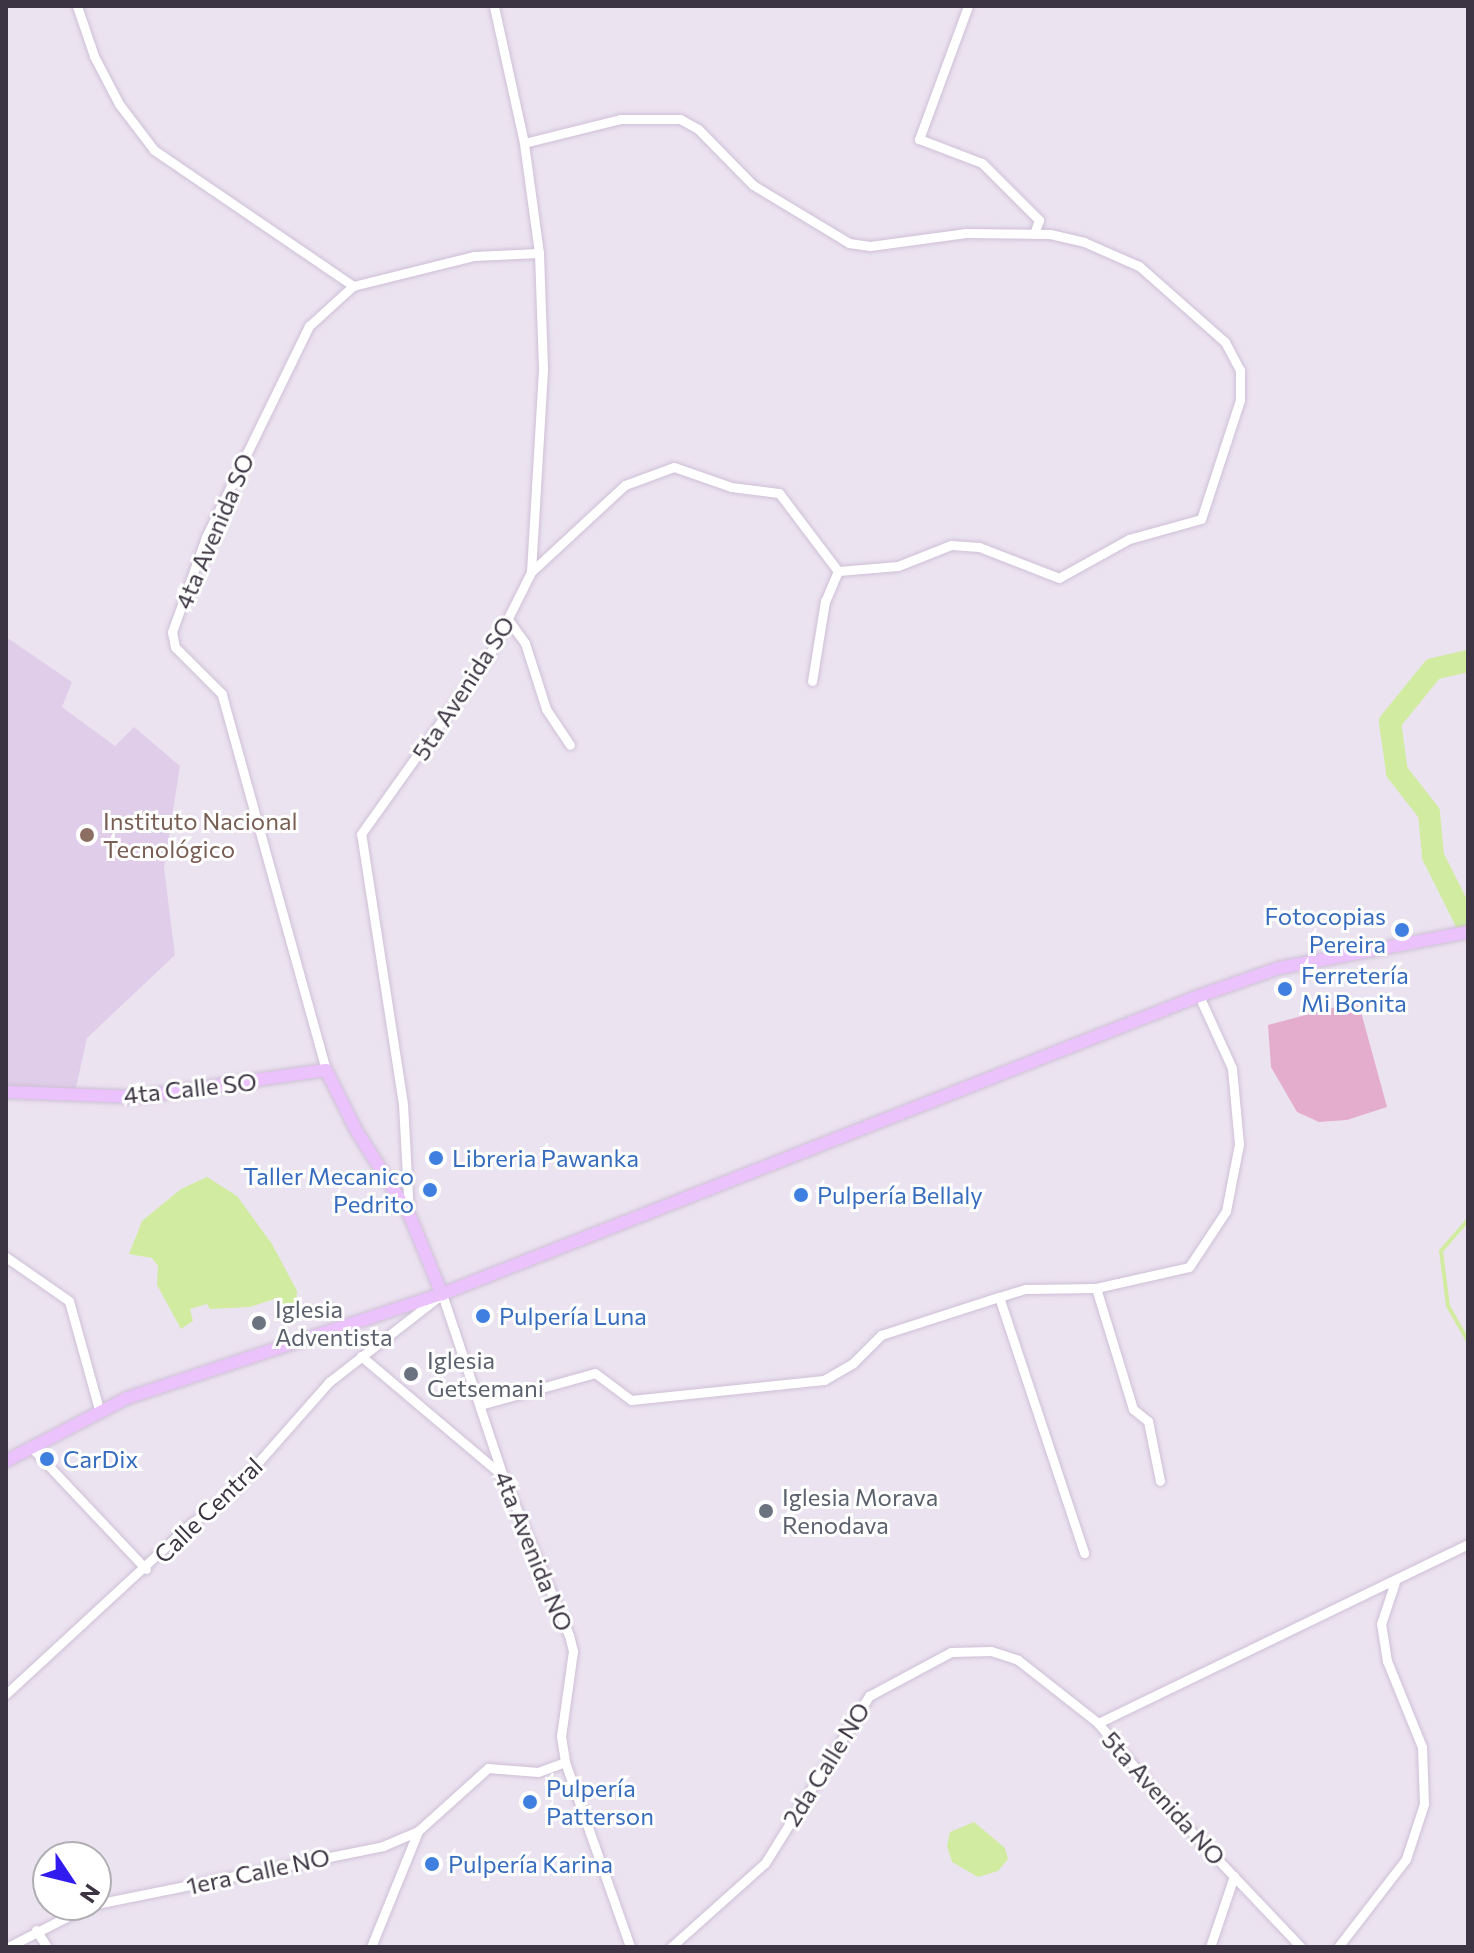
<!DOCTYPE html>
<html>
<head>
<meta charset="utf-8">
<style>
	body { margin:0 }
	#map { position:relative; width:1474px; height:1953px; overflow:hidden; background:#ece3f1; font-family:Commissioner,sans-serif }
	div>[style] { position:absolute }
	.education>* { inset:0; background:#e0cde9 }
	.green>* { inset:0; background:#e4adcd }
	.water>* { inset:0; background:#d1eca1 }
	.stream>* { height:4px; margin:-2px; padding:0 2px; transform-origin:2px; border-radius:2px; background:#d1eca1 }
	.river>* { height:22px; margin:-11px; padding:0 11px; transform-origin:11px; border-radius:11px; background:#d1eca1 }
	.roads { filter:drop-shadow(0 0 2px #cec0d6) drop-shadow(0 0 2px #cec0d6) }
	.street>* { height:9px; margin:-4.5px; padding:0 4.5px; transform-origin:4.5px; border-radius:4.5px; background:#fff }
	.secondary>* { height:12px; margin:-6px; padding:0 6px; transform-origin:6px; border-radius:6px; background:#ebc2fc }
	.dots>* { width:22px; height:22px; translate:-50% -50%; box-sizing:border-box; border:4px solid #fff; border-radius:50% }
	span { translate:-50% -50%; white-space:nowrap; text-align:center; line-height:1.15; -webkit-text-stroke:6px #fff; paint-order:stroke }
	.street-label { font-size:24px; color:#3c3442 }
	.education-label { font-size:24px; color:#785e54 }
	.left { translate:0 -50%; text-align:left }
	.shop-label { font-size:24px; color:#366cbe }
	.right { translate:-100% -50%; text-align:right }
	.worship-label { font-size:24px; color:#5b616d }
	.frame { position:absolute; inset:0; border:8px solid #3c3442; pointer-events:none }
	.north { position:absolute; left:32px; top:1841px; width:80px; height:80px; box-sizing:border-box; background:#fff; border:2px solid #b1aeb3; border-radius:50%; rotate:125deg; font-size:22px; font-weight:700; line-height:32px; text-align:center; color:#3c3442 }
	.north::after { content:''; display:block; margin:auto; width:28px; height:36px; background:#311bef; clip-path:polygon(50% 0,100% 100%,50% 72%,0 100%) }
</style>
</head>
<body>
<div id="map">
	<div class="education">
		<div style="clip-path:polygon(6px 637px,72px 682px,62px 707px,115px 746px,134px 727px,180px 766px,164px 868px,175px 955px,87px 1038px,75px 1092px,6px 1088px)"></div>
	</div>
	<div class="green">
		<div style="clip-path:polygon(1358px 1001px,1387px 1107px,1347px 1120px,1319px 1122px,1297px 1112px,1271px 1067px,1268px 1025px)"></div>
	</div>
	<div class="water">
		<div style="clip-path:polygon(207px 1177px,237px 1196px,272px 1244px,297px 1291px,296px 1313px,288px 1314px,280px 1297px,250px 1307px,210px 1309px,207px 1304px,190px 1309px,193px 1321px,181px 1329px,157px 1285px,158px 1266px,152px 1258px,129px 1254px,142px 1221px,181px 1189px)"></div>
		<div style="clip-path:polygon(974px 1822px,1005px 1848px,1008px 1859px,998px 1871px,978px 1877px,952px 1862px,947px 1846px,950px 1832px)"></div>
	</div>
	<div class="stream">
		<div style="left:1468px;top:1089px;width:7px;rotate:90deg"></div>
		<div style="left:1468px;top:1220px;width:41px;rotate:131.1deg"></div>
		<div style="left:1441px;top:1251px;width:55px;rotate:82.7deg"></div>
		<div style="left:1448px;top:1306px;width:40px;rotate:60.3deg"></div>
	</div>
	<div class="river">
		<div style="left:1466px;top:922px;width:74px;rotate:-116.6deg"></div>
		<div style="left:1433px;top:856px;width:43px;rotate:-95.3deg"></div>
		<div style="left:1429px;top:813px;width:52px;rotate:-128deg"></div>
		<div style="left:1397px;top:772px;width:50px;rotate:-98deg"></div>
		<div style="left:1390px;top:722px;width:68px;rotate:-50.9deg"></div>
		<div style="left:1433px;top:669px;width:36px;rotate:-13deg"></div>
	</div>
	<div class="roads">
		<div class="street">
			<div style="left:77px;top:6px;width:53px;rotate:71.2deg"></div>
			<div style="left:94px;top:56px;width:54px;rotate:62.5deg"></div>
			<div style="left:119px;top:104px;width:58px;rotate:52.7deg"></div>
			<div style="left:154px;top:150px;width:241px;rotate:34.3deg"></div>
			<div style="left:968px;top:6px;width:142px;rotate:110.2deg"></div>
			<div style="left:919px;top:139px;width:67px;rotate:20.9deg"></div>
			<div style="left:982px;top:163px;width:81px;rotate:45deg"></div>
			<div style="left:1039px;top:220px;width:15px;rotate:110deg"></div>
			<div style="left:524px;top:143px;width:99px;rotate:-14deg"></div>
			<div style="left:620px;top:119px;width:60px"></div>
			<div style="left:680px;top:119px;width:21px;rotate:29deg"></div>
			<div style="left:698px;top:129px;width:78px;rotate:45.5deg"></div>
			<div style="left:753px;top:185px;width:112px;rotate:31.1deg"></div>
			<div style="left:849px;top:243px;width:21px;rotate:8deg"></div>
			<div style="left:870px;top:246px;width:97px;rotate:-7.7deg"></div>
			<div style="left:966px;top:233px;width:84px;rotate:0.7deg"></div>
			<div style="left:1050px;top:234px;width:35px;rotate:13deg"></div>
			<div style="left:1084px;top:242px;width:60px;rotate:23.6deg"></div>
			<div style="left:1139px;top:266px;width:115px;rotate:41.5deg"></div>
			<div style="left:1225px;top:342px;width:32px;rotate:62deg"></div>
			<div style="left:1240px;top:370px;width:30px;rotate:90deg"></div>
			<div style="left:1240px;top:400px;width:125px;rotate:108.1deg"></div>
			<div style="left:1201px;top:519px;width:75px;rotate:164.5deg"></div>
			<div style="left:1129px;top:539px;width:80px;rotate:150.9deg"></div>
			<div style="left:1059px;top:578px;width:86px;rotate:-158.8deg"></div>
			<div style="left:979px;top:547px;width:28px;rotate:-176deg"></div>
			<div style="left:951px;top:545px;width:57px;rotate:158.4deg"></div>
			<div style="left:898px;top:566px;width:60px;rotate:175.2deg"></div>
			<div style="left:531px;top:572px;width:128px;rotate:-42.8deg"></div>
			<div style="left:625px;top:485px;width:52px;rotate:-20.2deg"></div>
			<div style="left:674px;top:467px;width:60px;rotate:19.3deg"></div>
			<div style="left:731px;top:487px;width:48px;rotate:7.1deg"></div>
			<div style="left:779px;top:493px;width:98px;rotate:52.9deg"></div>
			<div style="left:838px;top:571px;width:33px;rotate:113deg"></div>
			<div style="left:825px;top:601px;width:81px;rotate:99.2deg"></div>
			<div style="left:509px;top:621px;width:27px;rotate:54deg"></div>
			<div style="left:525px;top:643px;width:69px;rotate:72.3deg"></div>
			<div style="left:546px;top:709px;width:43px;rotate:56.3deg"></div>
			<div style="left:326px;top:1070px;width:390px;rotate:-105.5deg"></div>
			<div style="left:222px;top:694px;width:66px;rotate:-135deg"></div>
			<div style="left:175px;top:647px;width:15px;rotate:-101deg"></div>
			<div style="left:172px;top:632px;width:101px;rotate:-70.3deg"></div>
			<div style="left:206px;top:537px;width:235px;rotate:-64deg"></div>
			<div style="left:309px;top:326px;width:59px;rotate:-42.3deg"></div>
			<div style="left:353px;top:286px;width:125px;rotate:-13.9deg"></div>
			<div style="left:474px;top:256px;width:65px;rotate:-2.6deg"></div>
			<div style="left:409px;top:1214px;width:110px;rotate:-93.1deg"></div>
			<div style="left:403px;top:1104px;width:273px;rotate:-98.8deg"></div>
			<div style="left:361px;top:834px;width:224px;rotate:-54.5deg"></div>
			<div style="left:491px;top:652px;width:89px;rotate:-63.4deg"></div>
			<div style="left:531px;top:572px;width:204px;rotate:-86.6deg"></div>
			<div style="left:543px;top:368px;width:115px;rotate:-92deg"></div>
			<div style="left:539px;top:253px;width:111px;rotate:-97.8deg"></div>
			<div style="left:524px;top:143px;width:140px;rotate:-102.4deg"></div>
			<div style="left:6px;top:1257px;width:77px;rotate:34.9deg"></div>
			<div style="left:69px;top:1301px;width:112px;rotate:74.5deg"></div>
			<div style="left:1096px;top:1288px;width:127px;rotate:73deg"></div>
			<div style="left:1133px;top:1409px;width:19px;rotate:39deg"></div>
			<div style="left:1148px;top:1421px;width:61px;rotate:78.7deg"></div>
			<div style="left:999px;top:1297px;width:270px;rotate:71.6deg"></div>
			<div style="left:361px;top:1356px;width:185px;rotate:40.2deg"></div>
			<div style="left:480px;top:1405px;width:119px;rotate:-15.5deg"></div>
			<div style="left:595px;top:1373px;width:45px;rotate:36.9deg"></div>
			<div style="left:631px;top:1400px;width:194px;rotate:-5.9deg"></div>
			<div style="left:824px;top:1380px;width:34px;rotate:-30deg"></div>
			<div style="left:853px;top:1363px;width:40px;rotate:-45deg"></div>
			<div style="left:881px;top:1335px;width:124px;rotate:-17.9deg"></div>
			<div style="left:999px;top:1297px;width:28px;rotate:-17deg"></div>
			<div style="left:1026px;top:1289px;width:70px;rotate:-0.8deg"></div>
			<div style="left:1096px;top:1288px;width:95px;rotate:-12.7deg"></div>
			<div style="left:1189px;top:1267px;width:67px;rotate:-56.5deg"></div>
			<div style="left:1226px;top:1211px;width:68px;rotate:-79deg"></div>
			<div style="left:1239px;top:1144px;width:76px;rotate:-95.3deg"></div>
			<div style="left:1232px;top:1068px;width:79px;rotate:-114.6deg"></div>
			<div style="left:30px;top:1446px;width:169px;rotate:46.7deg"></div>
			<div style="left:6px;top:1694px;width:248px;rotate:-42.7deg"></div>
			<div style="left:188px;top:1526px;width:56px;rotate:-37.7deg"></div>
			<div style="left:232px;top:1492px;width:147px;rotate:-48.6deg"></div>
			<div style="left:329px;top:1382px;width:143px;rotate:-37.9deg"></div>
			<div style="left:442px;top:1294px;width:192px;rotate:71.5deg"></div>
			<div style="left:503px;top:1476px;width:172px;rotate:67.5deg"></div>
			<div style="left:569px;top:1635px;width:16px;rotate:76deg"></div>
			<div style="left:573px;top:1651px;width:86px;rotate:98deg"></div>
			<div style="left:561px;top:1736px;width:26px;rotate:81deg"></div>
			<div style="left:565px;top:1762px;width:196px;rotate:70.6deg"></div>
			<div style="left:1098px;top:1723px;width:411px;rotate:-25.8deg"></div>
			<div style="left:96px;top:1904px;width:293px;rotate:-11.4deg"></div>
			<div style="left:383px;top:1846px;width:38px;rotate:-23deg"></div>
			<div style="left:418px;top:1831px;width:94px;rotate:-42deg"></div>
			<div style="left:488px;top:1768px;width:50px;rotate:4.6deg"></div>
			<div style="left:538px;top:1772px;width:29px;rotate:-20deg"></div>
			<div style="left:36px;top:1930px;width:20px;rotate:57deg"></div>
			<div style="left:8px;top:1947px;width:92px;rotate:-27.1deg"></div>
			<div style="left:371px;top:1947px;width:125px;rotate:-67.9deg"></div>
			<div style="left:671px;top:1947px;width:126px;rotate:-41.8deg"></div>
			<div style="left:765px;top:1863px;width:197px;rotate:-58.1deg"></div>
			<div style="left:869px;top:1696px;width:93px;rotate:-28.2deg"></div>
			<div style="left:951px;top:1652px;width:40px;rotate:-1.4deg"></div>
			<div style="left:991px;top:1651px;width:28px;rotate:18deg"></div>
			<div style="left:1018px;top:1660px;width:102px;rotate:38.2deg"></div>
			<div style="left:1098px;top:1723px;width:109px;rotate:50.2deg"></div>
			<div style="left:1168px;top:1807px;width:193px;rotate:46.5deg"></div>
			<div style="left:1210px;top:1947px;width:75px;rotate:-71.3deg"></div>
			<div style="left:1338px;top:1947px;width:111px;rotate:-52.3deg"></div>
			<div style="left:1406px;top:1859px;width:58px;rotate:-71.9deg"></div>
			<div style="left:1424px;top:1804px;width:57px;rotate:-92deg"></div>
			<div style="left:1422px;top:1747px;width:93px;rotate:-112.1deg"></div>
			<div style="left:1387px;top:1661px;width:37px;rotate:-99deg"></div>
			<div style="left:1381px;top:1624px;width:47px;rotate:-71.6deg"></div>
		</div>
		<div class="secondary">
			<div style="left:6px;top:1092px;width:130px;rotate:2.2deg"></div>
			<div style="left:136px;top:1097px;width:192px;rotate:-8.1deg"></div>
			<div style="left:326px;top:1070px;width:67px;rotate:63.4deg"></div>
			<div style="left:356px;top:1130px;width:99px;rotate:57.8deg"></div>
			<div style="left:409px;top:1214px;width:87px;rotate:67.6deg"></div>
			<div style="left:6px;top:1461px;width:136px;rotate:-27.5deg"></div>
			<div style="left:127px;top:1398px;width:332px;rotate:-18.3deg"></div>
			<div style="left:442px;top:1294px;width:814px;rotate:-21.49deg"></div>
			<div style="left:1199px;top:996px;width:85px;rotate:-19.3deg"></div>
			<div style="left:1279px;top:968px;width:192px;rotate:-10.8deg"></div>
		</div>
	</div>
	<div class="dots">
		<div style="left:87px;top:835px;background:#8d6e63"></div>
		<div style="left:1402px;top:930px;background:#3f7fe0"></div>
		<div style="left:1285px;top:989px;background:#3f7fe0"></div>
		<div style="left:436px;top:1158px;background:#3f7fe0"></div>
		<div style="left:430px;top:1190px;background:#3f7fe0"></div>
		<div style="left:801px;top:1195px;background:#3f7fe0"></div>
		<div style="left:483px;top:1316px;background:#3f7fe0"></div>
		<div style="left:259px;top:1323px;background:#6b7280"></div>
		<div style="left:411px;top:1374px;background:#6b7280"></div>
		<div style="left:47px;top:1459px;background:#3f7fe0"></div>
		<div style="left:766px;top:1511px;background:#6b7280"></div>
		<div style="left:530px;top:1802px;background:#3f7fe0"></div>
		<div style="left:432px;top:1864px;background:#3f7fe0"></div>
	</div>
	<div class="street-label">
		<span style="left:214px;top:531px;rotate:-67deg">4ta Avenida SO</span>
		<span style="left:463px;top:688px;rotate:-57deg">5ta Avenida SO</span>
		<span style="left:190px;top:1088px;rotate:-6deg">4ta Calle SO</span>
		<span style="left:208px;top:1510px;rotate:-44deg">Calle Central</span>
		<span style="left:534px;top:1551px;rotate:68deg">4ta Avenida NO</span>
		<span style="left:826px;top:1764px;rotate:-58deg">2da Calle NO</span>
		<span style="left:1164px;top:1798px;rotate:48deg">5ta Avenida NO</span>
		<span style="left:258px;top:1871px;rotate:-12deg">1era Calle NO</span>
	</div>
	<div class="education-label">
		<span class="left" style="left:103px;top:835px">Instituto Nacional<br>Tecnológico</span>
	</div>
	<div class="shop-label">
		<span class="right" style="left:1386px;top:930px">Fotocopias<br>Pereira</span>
		<span class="left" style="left:1301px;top:989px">Ferretería<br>Mi Bonita</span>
		<span class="left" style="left:452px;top:1158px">Libreria Pawanka</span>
		<span class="right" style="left:414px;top:1190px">Taller Mecanico<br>Pedrito</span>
		<span class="left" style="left:817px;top:1195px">Pulpería Bellaly</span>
		<span class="left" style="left:499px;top:1316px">Pulpería Luna</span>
		<span class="left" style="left:63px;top:1459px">CarDix</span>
		<span class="left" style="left:546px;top:1802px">Pulpería<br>Patterson</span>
		<span class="left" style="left:448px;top:1864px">Pulpería Karina</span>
	</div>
	<div class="worship-label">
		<span class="left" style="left:275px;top:1323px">Iglesia<br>Adventista</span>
		<span class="left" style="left:427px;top:1374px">Iglesia<br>Getsemani</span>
		<span class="left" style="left:782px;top:1511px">Iglesia Morava<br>Renodava</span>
	</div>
	<div class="frame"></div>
	<div class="north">N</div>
</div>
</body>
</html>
